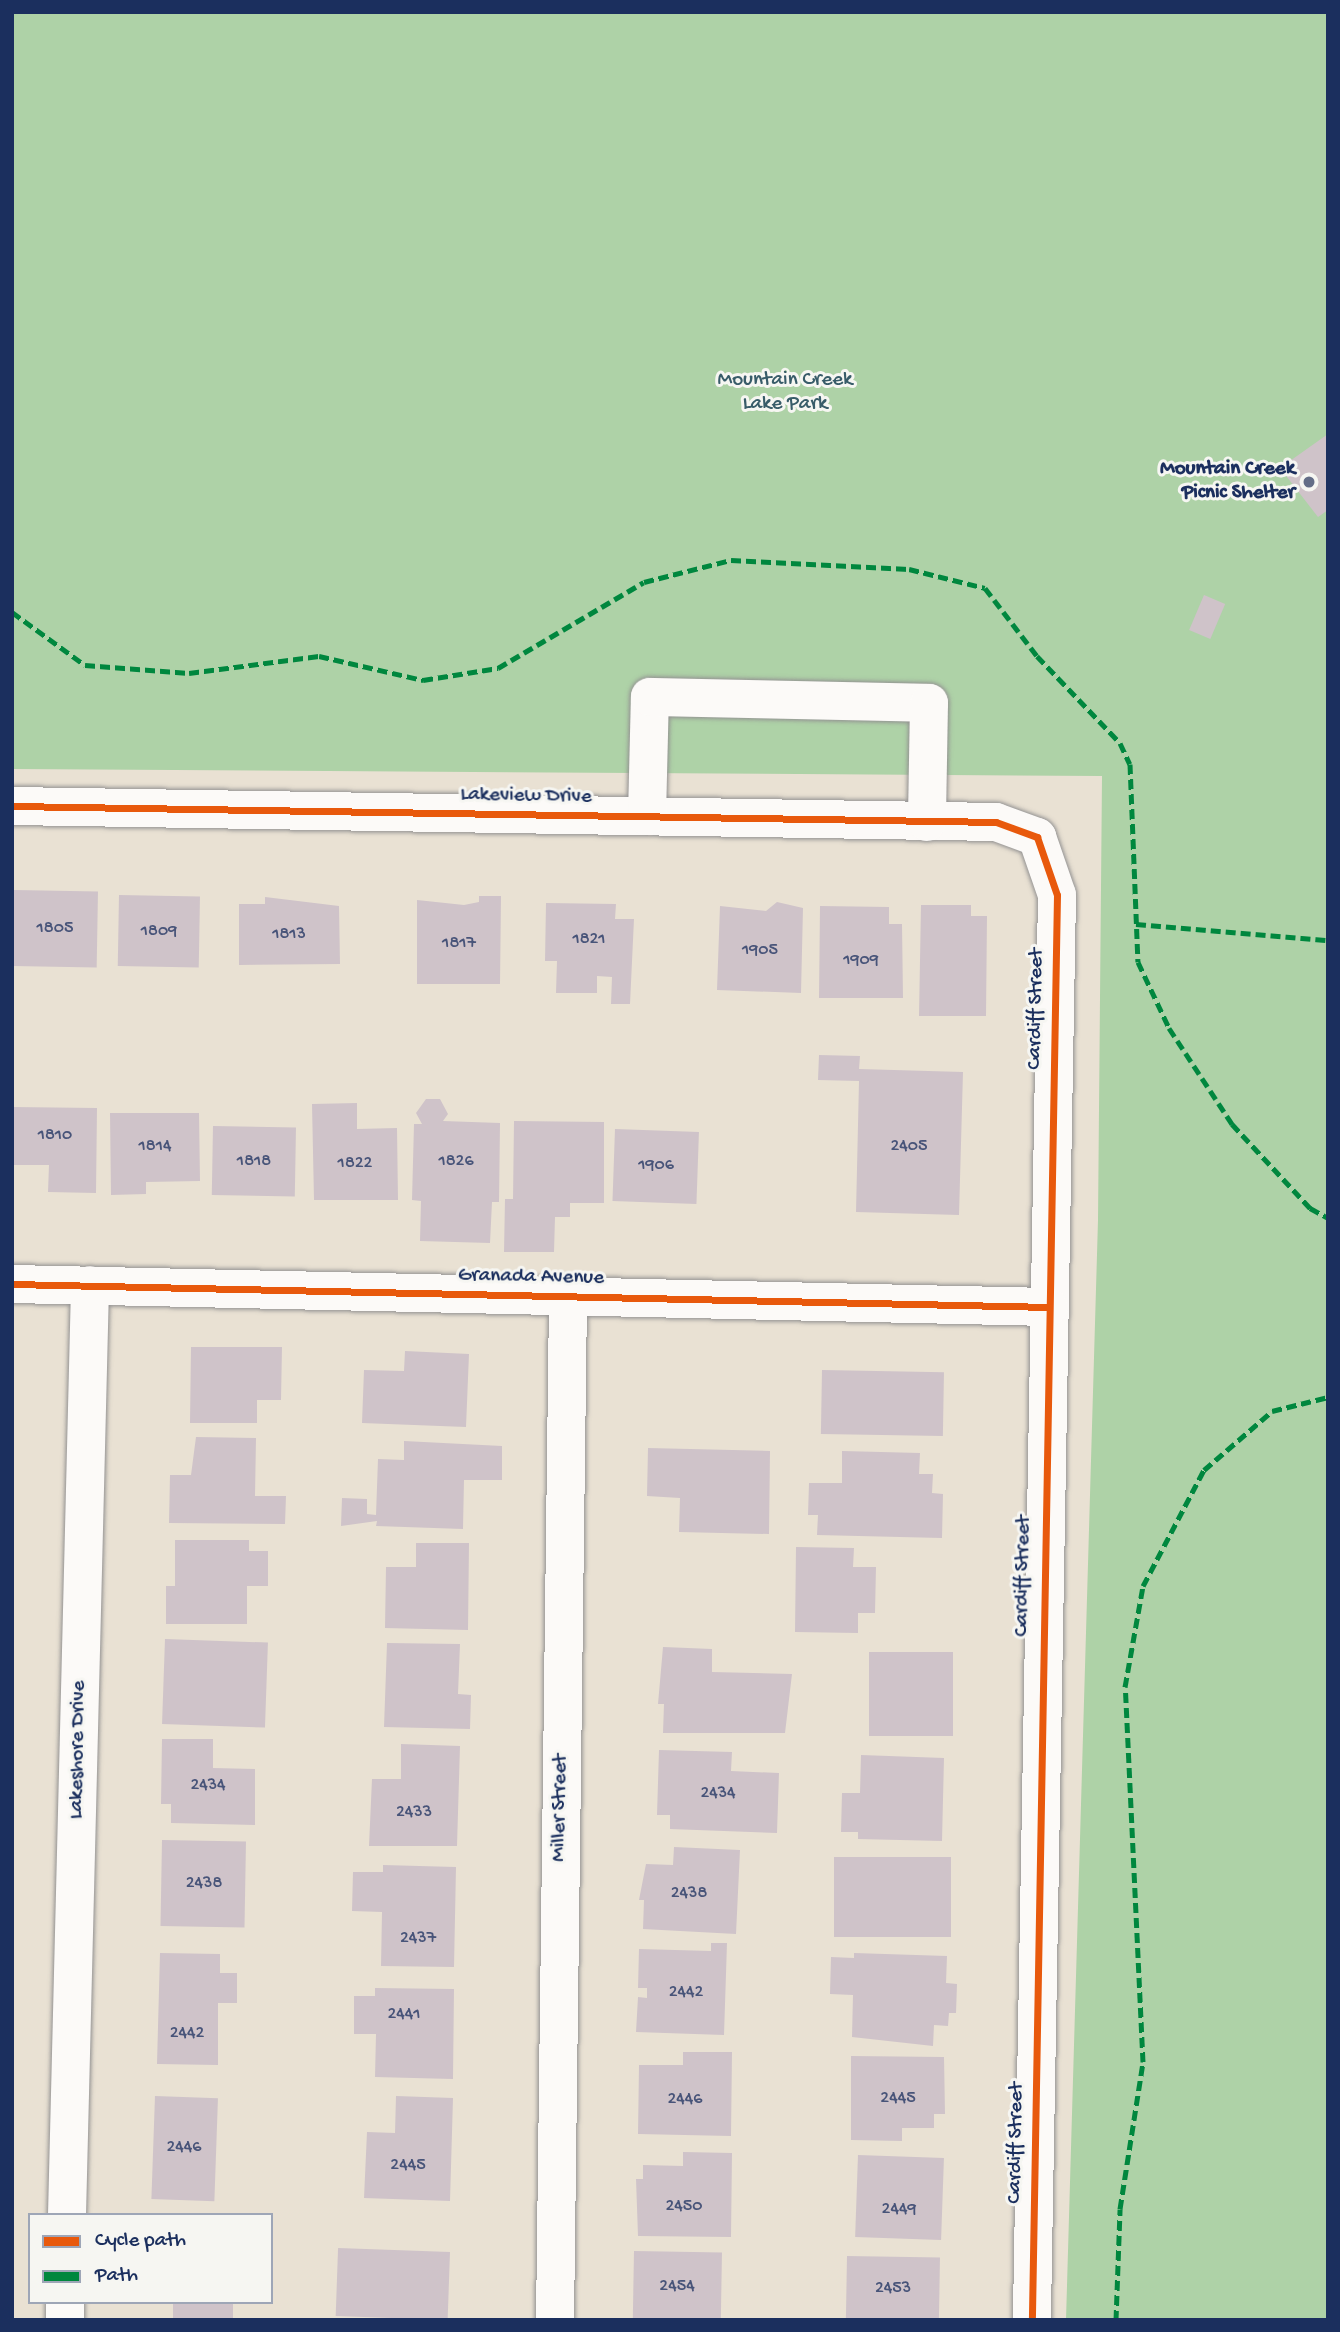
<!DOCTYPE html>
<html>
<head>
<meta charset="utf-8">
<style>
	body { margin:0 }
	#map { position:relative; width:1340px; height:2332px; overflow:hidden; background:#e9e1d3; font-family:"Gochi Hand",sans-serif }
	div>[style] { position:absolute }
	.green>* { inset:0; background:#aed2a7 }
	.building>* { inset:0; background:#cfc3c9; transform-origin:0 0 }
	.roads { filter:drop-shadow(0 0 2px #939292) drop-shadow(0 0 2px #939292) }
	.minor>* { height:38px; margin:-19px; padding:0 19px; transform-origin:19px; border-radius:19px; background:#fcfaf8 }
	.quiet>* { height:5px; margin-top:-2.5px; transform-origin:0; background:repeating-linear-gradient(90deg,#00873e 0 10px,transparent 0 15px) }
	.cycleway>* { height:7px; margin:-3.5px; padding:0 3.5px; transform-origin:3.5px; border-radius:3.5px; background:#e8590c }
	.dots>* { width:19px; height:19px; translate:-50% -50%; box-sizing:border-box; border:4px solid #f6f6f2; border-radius:50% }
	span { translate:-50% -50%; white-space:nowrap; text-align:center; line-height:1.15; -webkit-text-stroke:6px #f6f6f2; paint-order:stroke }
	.number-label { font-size:18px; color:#485479 }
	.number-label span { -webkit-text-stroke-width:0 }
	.park-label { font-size:21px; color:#385c69 }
	.poi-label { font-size:21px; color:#1b2f5e; font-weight:700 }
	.right { translate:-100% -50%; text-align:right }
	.street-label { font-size:21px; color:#1b2f5e }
	.frame { position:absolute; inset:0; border:14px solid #1b2f5e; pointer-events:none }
	.legend { position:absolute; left:28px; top:2213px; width:245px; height:91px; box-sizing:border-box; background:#f6f6f2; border:2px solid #9ea6b7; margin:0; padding:9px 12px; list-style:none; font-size:21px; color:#1b2f5e }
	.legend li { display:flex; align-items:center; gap:14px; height:35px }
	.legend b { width:35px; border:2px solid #9ea6b7 }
</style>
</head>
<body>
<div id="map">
	<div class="green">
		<div style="clip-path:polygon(12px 12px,1328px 12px,1328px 2320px,1066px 2320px,1098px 1220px,1102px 776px,12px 769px)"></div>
	</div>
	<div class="building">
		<div style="clip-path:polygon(1328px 434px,1328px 510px,1318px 517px,1280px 468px)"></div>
		<div style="left:1204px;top:595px;width:23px;height:38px;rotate:23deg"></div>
		<div style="left:14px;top:890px;width:84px;height:76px;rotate:1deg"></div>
		<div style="left:119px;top:895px;width:81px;height:71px;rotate:1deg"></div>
		<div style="clip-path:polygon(479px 896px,501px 896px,500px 984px,417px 984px,417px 900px,464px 905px,479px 902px)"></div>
		<div style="clip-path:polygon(265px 897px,339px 906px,340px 964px,239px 965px,239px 904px,265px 904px)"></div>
		<div style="clip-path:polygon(777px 902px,803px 908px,801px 993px,717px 990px,720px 906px,766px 911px)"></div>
		<div style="clip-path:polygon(546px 903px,616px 904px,615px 919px,634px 919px,630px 1004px,611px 1004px,612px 977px,597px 976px,597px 993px,556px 993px,557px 961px,545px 961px)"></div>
		<div style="clip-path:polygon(921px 905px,971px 905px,971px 916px,987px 916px,986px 1016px,919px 1016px)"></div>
		<div style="clip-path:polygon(820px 906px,889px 907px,889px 924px,902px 924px,903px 998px,819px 998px)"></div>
		<div style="clip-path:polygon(819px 1055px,860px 1056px,859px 1069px,963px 1072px,959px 1215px,856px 1212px,859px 1081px,818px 1080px)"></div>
		<div style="clip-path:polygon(426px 1099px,440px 1099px,448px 1114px,443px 1121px,500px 1123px,499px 1202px,492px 1202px,490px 1243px,420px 1241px,421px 1201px,412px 1200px,414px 1124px,422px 1124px,416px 1113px)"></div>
		<div style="clip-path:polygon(357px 1103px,357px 1129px,397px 1128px,398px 1200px,314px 1200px,312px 1104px)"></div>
		<div style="clip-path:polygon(12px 1107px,97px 1108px,96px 1193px,48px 1192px,49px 1165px,12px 1165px)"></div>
		<div style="clip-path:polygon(110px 1113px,199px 1113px,200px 1181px,146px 1182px,146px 1194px,111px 1195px)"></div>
		<div style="clip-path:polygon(514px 1121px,604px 1122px,604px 1203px,570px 1203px,570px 1217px,555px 1217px,554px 1252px,504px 1252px,505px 1199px,513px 1199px)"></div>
		<div style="left:213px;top:1126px;width:83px;height:69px;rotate:1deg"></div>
		<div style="left:615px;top:1129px;width:84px;height:72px;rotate:2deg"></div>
		<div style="clip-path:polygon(191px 1347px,282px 1347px,281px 1400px,257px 1400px,257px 1423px,190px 1423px)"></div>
		<div style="clip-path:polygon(405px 1351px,469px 1354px,466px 1427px,362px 1423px,364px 1370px,404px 1371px)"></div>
		<div style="left:822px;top:1370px;width:122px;height:64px;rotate:1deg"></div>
		<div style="clip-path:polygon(196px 1437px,256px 1438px,255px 1496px,286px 1496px,285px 1524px,169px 1523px,170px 1475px,191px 1475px)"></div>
		<div style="clip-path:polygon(404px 1441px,502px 1446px,502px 1480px,464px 1480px,463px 1529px,376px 1526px,377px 1521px,341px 1526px,342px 1498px,367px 1499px,367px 1514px,376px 1515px,378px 1459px,404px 1460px)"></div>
		<div style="clip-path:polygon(648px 1448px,770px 1451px,769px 1534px,679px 1532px,680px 1498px,647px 1496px)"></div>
		<div style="clip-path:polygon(842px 1451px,920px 1453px,919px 1474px,933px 1474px,932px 1493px,943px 1494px,942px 1538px,817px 1535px,818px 1515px,808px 1515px,809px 1483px,842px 1483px)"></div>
		<div style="clip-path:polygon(175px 1540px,249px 1540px,249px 1551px,268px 1551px,268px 1586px,247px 1586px,247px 1624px,166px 1624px,166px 1586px,175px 1586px)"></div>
		<div style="clip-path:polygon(416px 1543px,469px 1543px,468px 1630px,385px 1628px,386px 1567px,416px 1567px)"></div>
		<div style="clip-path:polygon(796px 1547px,854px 1548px,853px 1567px,876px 1567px,875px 1613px,858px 1613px,858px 1633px,795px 1632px)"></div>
		<div style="left:165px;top:1639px;width:103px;height:85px;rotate:2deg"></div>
		<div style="clip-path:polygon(387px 1643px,460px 1644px,458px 1694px,471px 1695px,470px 1729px,384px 1727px)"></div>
		<div style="clip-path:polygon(663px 1647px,712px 1649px,712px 1672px,792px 1674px,785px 1733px,663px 1733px,664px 1704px,658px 1704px)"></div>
		<div style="left:869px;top:1652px;width:84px;height:84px"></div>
		<div style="clip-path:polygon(162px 1739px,213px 1739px,213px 1768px,255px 1769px,255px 1825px,171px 1823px,171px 1804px,161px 1804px)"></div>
		<div style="clip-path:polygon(401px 1744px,460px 1746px,457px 1846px,369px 1846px,372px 1779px,401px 1779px)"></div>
		<div style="clip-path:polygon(659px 1750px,732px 1752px,731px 1771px,779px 1773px,777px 1833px,670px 1829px,670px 1815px,657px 1815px)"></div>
		<div style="clip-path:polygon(861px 1755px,944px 1758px,942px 1841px,858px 1839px,858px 1832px,841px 1832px,842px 1793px,860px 1793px)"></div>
		<div style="left:162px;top:1840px;width:84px;height:86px;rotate:1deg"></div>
		<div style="clip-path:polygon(674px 1847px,740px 1850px,736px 1934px,643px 1929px,644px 1900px,639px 1900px,646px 1864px,673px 1865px)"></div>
		<div style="left:834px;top:1857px;width:117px;height:80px"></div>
		<div style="clip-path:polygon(383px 1865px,456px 1867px,454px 1967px,381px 1966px,382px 1912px,352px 1911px,353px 1872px,383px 1872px)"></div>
		<div style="clip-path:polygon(711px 1943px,727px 1943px,724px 2035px,636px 2032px,638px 1997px,647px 1998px,647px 1988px,638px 1988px,639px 1949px,711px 1951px)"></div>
		<div style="clip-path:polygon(160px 1953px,220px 1954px,220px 1973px,237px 1973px,237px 2003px,218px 2003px,218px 2065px,157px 2064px)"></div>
		<div style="clip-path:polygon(854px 1953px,947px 1956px,946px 1983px,957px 1984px,956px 2013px,949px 2013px,948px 2026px,934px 2025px,933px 2046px,852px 2037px,853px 1995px,830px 1994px,831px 1957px,854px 1958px)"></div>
		<div style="clip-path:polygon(375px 1988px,454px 1989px,453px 2079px,375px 2077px,376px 2034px,354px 2034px,354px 1996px,375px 1996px)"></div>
		<div style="clip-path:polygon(683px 2052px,732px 2052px,731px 2136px,638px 2134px,639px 2065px,683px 2065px)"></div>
		<div style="clip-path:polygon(851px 2056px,944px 2057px,945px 2114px,934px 2114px,934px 2128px,902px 2128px,902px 2141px,851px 2140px)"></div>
		<div style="left:155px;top:2096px;width:63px;height:103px;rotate:2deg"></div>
		<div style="clip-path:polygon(396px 2096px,453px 2098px,450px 2201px,364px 2198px,367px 2132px,395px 2133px)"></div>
		<div style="clip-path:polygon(683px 2152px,732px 2153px,731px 2237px,638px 2236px,636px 2179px,643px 2179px,643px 2165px,683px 2166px)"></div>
		<div style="left:858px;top:2155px;width:86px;height:82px;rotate:2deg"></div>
		<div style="left:634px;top:2251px;width:88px;height:69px;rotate:1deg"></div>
		<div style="left:450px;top:2252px;width:68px;height:112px;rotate:92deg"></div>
		<div style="left:847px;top:2256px;width:93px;height:64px;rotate:1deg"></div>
		<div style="left:173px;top:2302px;width:60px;height:18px"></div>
	</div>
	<div class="roads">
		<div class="minor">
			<div style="left:12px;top:806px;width:984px;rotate:0.93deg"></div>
			<div style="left:996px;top:822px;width:44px;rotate:20.1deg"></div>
			<div style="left:1037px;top:837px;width:61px;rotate:71deg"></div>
			<div style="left:1057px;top:895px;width:1425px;rotate:91.01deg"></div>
			<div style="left:647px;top:816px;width:119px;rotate:-88.6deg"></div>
			<div style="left:650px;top:697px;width:279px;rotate:1.2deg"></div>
			<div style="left:929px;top:703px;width:119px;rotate:91deg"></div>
			<div style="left:12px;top:1284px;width:1037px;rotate:1.27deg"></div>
			<div style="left:67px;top:2215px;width:930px;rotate:-88.58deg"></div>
			<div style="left:65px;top:2320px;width:18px;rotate:-90deg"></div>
			<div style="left:555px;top:2320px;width:1023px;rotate:-89.27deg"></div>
		</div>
	</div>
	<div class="quiet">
		<div style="left:12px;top:612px;width:90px;rotate:36deg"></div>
		<div style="left:85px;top:665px;width:104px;rotate:4.4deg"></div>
		<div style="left:189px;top:673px;width:131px;rotate:-7.5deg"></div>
		<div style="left:319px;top:656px;width:107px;rotate:13deg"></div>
		<div style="left:423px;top:680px;width:76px;rotate:-9.1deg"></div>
		<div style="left:498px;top:668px;width:169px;rotate:-30.5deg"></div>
		<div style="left:644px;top:582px;width:90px;rotate:-14.2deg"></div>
		<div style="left:731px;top:560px;width:178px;rotate:2.9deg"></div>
		<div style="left:909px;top:569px;width:78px;rotate:14deg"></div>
		<div style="left:985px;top:588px;width:86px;rotate:52.6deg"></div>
		<div style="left:1037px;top:656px;width:120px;rotate:46.3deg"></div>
		<div style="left:1120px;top:743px;width:23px;rotate:65deg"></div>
		<div style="left:1130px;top:764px;width:198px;rotate:87.7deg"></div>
		<div style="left:1138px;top:962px;width:73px;rotate:64.8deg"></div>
		<div style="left:1169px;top:1028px;width:115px;rotate:56.7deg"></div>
		<div style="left:1232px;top:1124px;width:115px;rotate:47.1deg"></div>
		<div style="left:1310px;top:1208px;width:21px;rotate:29deg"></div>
		<div style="left:1136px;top:924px;width:193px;rotate:4.8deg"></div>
		<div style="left:1116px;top:2320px;width:111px;rotate:-87.9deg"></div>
		<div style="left:1120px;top:2209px;width:149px;rotate:-81.1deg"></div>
		<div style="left:1143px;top:2062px;width:375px;rotate:-92.7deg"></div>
		<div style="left:1125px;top:1687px;width:103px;rotate:-79.9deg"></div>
		<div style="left:1143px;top:1586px;width:131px;rotate:-62.3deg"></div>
		<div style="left:1204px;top:1470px;width:90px;rotate:-40.9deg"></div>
		<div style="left:1272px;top:1411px;width:58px;rotate:-14deg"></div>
	</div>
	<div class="cycleway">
		<div style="left:12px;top:806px;width:984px;rotate:0.93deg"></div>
		<div style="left:996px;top:822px;width:44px;rotate:20.1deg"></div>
		<div style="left:1037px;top:837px;width:61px;rotate:71deg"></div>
		<div style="left:1057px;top:895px;width:1425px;rotate:91.01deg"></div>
		<div style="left:12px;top:1284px;width:1037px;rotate:1.27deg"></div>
	</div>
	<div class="dots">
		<div style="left:1309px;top:482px;background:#636d87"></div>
	</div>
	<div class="number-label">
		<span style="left:55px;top:929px">1805</span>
		<span style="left:159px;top:932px">1809</span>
		<span style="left:289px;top:935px">1813</span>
		<span style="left:589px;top:940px">1821</span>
		<span style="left:459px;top:944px">1817</span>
		<span style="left:760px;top:951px">1905</span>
		<span style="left:861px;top:961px">1909</span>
		<span style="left:55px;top:1136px">1810</span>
		<span style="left:155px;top:1147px">1814</span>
		<span style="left:909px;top:1147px">2405</span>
		<span style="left:254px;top:1162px">1818</span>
		<span style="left:456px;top:1162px">1826</span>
		<span style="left:355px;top:1164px">1822</span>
		<span style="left:656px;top:1166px">1906</span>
		<span style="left:208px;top:1786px">2434</span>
		<span style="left:718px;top:1794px">2434</span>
		<span style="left:414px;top:1813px">2433</span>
		<span style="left:204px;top:1884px">2438</span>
		<span style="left:689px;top:1894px">2438</span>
		<span style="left:418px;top:1939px">2437</span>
		<span style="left:686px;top:1993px">2442</span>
		<span style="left:404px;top:2015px">2441</span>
		<span style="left:187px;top:2034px">2442</span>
		<span style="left:898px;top:2099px">2445</span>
		<span style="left:685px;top:2100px">2446</span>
		<span style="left:184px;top:2148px">2446</span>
		<span style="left:408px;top:2166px">2445</span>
		<span style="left:684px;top:2207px">2450</span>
		<span style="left:899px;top:2210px">2449</span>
		<span style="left:677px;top:2287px">2454</span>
		<span style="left:893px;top:2289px">2453</span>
	</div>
	<div class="park-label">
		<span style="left:785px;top:393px">Mountain Creek<br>Lake Park</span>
	</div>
	<div class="poi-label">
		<span class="right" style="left:1295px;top:482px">Mountain Creek<br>Picnic Shelter</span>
	</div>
	<div class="street-label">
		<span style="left:526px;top:797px;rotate:1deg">Lakeview Drive</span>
		<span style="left:1037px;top:1009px;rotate:-89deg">Cardiff Street</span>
		<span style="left:531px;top:1278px;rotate:1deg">Granada Avenue</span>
		<span style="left:1024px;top:1576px;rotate:-89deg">Cardiff Street</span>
		<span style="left:79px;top:1750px;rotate:-89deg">Lakeshore Drive</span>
		<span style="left:561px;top:1808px;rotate:-89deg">Miller Street</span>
		<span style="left:1017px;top:2143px;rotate:-89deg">Cardiff Street</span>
	</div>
	<div class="frame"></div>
	<ul class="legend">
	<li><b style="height:9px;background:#e8590c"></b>Cycle path</li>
	<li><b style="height:9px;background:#00873e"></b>Path</li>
	</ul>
</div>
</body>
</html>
